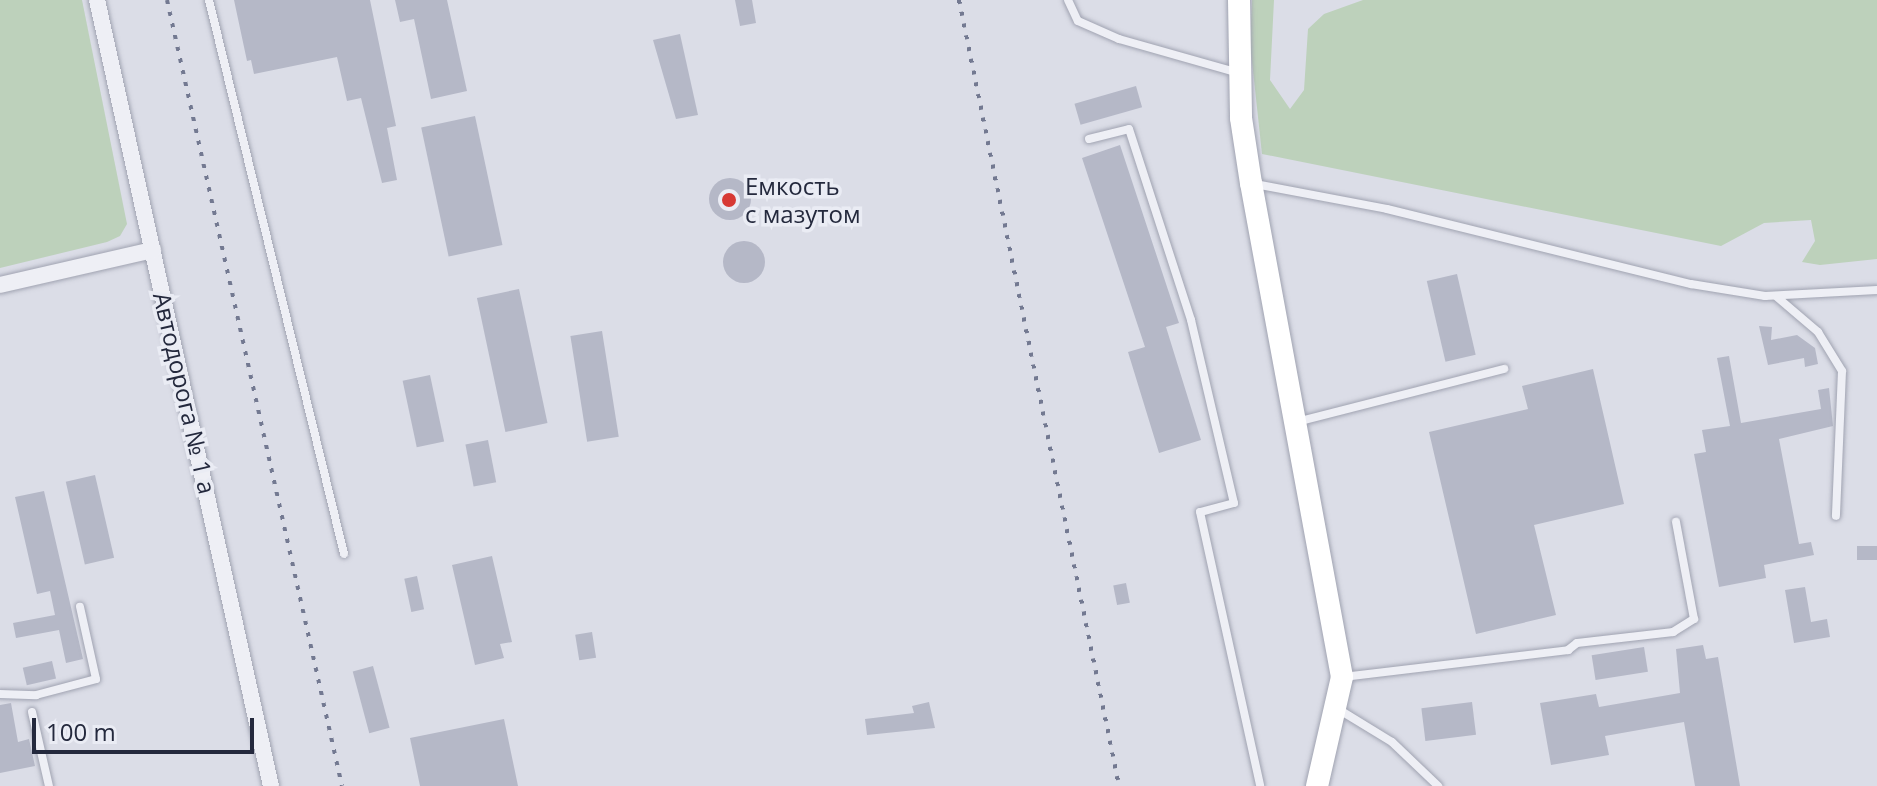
<!DOCTYPE html>
<html>
<head>
<meta charset="utf-8">
<style>
	body { margin:0 }
	#map { position:relative; width:1877px; height:786px; overflow:hidden; background:#dbdde7; font-family:"Open Sans",sans-serif }
	div>[style] { position:absolute }
	.green>* { inset:0; background:#bdd1bb }
	.building>* { inset:0; background:#b5b8c7; transform-origin:0 0 }
	.round { border-radius:50% }
	.roads { filter:drop-shadow(0 0 2px #a0a3b1) drop-shadow(0 0 2px #a0a3b1) }
	.lane>* { height:8px; margin:-4px; padding:0 4px; transform-origin:4px; border-radius:4px; background:#eeeff5 }
	.street>* { height:16px; margin:-8px; padding:0 8px; transform-origin:8px; border-radius:8px; background:#eeeff5 }
	.secondary>* { height:22px; margin:-11px; padding:0 11px; transform-origin:11px; border-radius:11px; background:#fff }
	.rail>* { height:4px; margin-top:-2px; transform-origin:0; background:repeating-linear-gradient(90deg,#737991 0 4px,transparent 0 12px) }
	.dots>* { width:22px; height:22px; translate:-50% -50%; box-sizing:border-box; border:4px solid #eaecf4; border-radius:50% }
	span { translate:-50% -50%; white-space:nowrap; text-align:center; line-height:1.15; -webkit-text-stroke:7px #eaecf4; paint-order:stroke }
	.poi-label { font-size:24px; color:#24293d }
	.left { translate:0 -50%; text-align:left }
	.street-label { font-size:24px; color:#24293d }
	.scale { position:absolute; left:32px; top:718px; width:222px; height:36px; box-sizing:border-box; border:4px solid #24293d; border-top:0; padding-left:10px; font-size:24px; line-height:28px; white-space:nowrap; color:#24293d; -webkit-text-stroke:6px #eaecf4; paint-order:stroke }
</style>
</head>
<body>
<div id="map">
	<div class="green">
		<div style="clip-path:polygon(0 0,82px 0,127px 224px,120px 236px,107px 242px,0 268px)"></div>
		<div style="clip-path:polygon(1252px 0,1274px 0,1270px 80px,1290px 109px,1304px 90px,1308px 29px,1324px 14px,1363px 0,1877px 0,1877px 259px,1820px 265px,1802px 262px,1815px 241px,1811px 220px,1764px 223px,1721px 246px,1262px 154px,1250px 43px)"></div>
	</div>
	<div class="building">
		<div style="clip-path:polygon(234px 0,370px 0,396px 126px,387px 128px,397px 180px,382px 183px,361px 98px,347px 101px,337px 57px,254px 74px,251px 60px,247px 61px)"></div>
		<div style="clip-path:polygon(395px 0,447px 0,467px 91px,431px 99px,414px 19px,400px 22px)"></div>
		<div style="clip-path:polygon(735px 0,752px 0,756px 23px,740px 26px)"></div>
		<div style="clip-path:polygon(680px 34px,698px 115px,676px 119px,653px 40px)"></div>
		<div style="left:1136px;top:86px;width:22px;height:64px;rotate:74deg"></div>
		<div style="left:475px;top:116px;width:132px;height:55px;rotate:78deg"></div>
		<div style="clip-path:polygon(1120px 145px,1179px 323px,1166px 327px,1201px 440px,1159px 453px,1128px 352px,1145px 347px,1082px 158px)"></div>
		<div class="round" style="left:709px;top:178px;width:42px;height:42px"></div>
		<div class="round" style="left:723px;top:241px;width:42px;height:42px"></div>
		<div style="left:1457px;top:274px;width:83px;height:31px;rotate:77deg"></div>
		<div style="left:519px;top:289px;width:137px;height:43px;rotate:78deg"></div>
		<div style="clip-path:polygon(1759px 326px,1772px 327px,1771px 340px,1797px 335px,1815px 348px,1818px 364px,1805px 367px,1804px 358px,1768px 365px)"></div>
		<div style="left:602px;top:331px;width:107px;height:32px;rotate:81deg"></div>
		<div style="clip-path:polygon(1729px 356px,1741px 423px,1821px 409px,1818px 390px,1829px 388px,1833px 426px,1779px 439px,1799px 544px,1811px 542px,1814px 555px,1764px 565px,1766px 578px,1719px 587px,1694px 454px,1706px 452px,1702px 430px,1730px 426px,1717px 358px)"></div>
		<div style="clip-path:polygon(1593px 369px,1624px 504px,1534px 525px,1556px 615px,1476px 634px,1429px 432px,1528px 409px,1522px 386px)"></div>
		<div style="left:430px;top:375px;width:68px;height:28px;rotate:78deg"></div>
		<div style="left:488px;top:440px;width:43px;height:23px;rotate:79deg"></div>
		<div style="left:95px;top:475px;width:85px;height:30px;rotate:77deg"></div>
		<div style="clip-path:polygon(44px 491px,83px 659px,66px 663px,59px 630px,16px 638px,13px 623px,55px 615px,50px 591px,37px 594px,15px 497px)"></div>
		<div style="left:1877px;top:546px;width:14px;height:20px;rotate:90deg"></div>
		<div style="clip-path:polygon(492px 556px,512px 642px,500px 644px,504px 658px,475px 665px,452px 565px)"></div>
		<div style="left:417px;top:576px;width:34px;height:13px;rotate:78deg"></div>
		<div style="left:1126px;top:583px;width:20px;height:13px;rotate:79deg"></div>
		<div style="clip-path:polygon(1805px 587px,1811px 622px,1827px 619px,1830px 637px,1794px 643px,1785px 590px)"></div>
		<div style="left:592px;top:632px;width:26px;height:17px;rotate:81deg"></div>
		<div style="clip-path:polygon(1703px 645px,1706px 659px,1718px 657px,1740px 786px,1695px 786px,1684px 722px,1605px 736px,1609px 755px,1551px 765px,1540px 703px,1596px 694px,1599px 707px,1680px 693px,1676px 649px)"></div>
		<div style="left:1644px;top:647px;width:25px;height:53px;rotate:81deg"></div>
		<div style="left:52px;top:661px;width:18px;height:30px;rotate:77deg"></div>
		<div style="left:373px;top:666px;width:64px;height:21px;rotate:75deg"></div>
		<div style="clip-path:polygon(929px 702px,935px 728px,867px 735px,865px 719px,914px 713px,912px 706px)"></div>
		<div style="left:1472px;top:702px;width:33px;height:51px;rotate:83deg"></div>
		<div style="clip-path:polygon(11px 703px,18px 742px,29px 739px,35px 766px,0 773px,0 705px)"></div>
		<div style="clip-path:polygon(504px 719px,518px 786px,420px 786px,410px 738px)"></div>
	</div>
	<div class="roads">
		<div class="lane">
			<div style="left:209px;top:0;width:570px;rotate:76.3deg"></div>
			<div style="left:1068px;top:0;width:23px;rotate:65deg"></div>
			<div style="left:1078px;top:21px;width:45px;rotate:23.7deg"></div>
			<div style="left:1119px;top:39px;width:125px;rotate:15.8deg"></div>
			<div style="left:1089px;top:139px;width:41px;rotate:-14deg"></div>
			<div style="left:1129px;top:129px;width:201px;rotate:72deg"></div>
			<div style="left:1191px;top:320px;width:188px;rotate:76.8deg"></div>
			<div style="left:1234px;top:503px;width:35px;rotate:165deg"></div>
			<div style="left:1200px;top:512px;width:280px;rotate:77.6deg"></div>
			<div style="left:1255px;top:184px;width:134px;rotate:10.7deg"></div>
			<div style="left:1387px;top:209px;width:313px;rotate:13.9deg"></div>
			<div style="left:1691px;top:284px;width:75px;rotate:9.2deg"></div>
			<div style="left:1765px;top:296px;width:112px;rotate:-3.1deg"></div>
			<div style="left:1777px;top:297px;width:54px;rotate:40.5deg"></div>
			<div style="left:1818px;top:332px;width:46px;rotate:58.4deg"></div>
			<div style="left:1842px;top:371px;width:145px;rotate:92.4deg"></div>
			<div style="left:1297px;top:422px;width:214px;rotate:-14.4deg"></div>
			<div style="left:1343px;top:677px;width:227px;rotate:-6.8deg"></div>
			<div style="left:1568px;top:650px;width:11px;rotate:-38deg"></div>
			<div style="left:1577px;top:643px;width:97px;rotate:-6.5deg"></div>
			<div style="left:1673px;top:632px;width:25px;rotate:-32deg"></div>
			<div style="left:1694px;top:619px;width:99px;rotate:-100.5deg"></div>
			<div style="left:0;top:694px;width:36px;rotate:2deg"></div>
			<div style="left:36px;top:695px;width:62px;rotate:-14.9deg"></div>
			<div style="left:96px;top:679px;width:74px;rotate:-102.5deg"></div>
			<div style="left:1338px;top:709px;width:63px;rotate:31.4deg"></div>
			<div style="left:1392px;top:742px;width:64px;rotate:43.7deg"></div>
			<div style="left:32px;top:712px;width:76px;rotate:77.1deg"></div>
		</div>
		<div class="street">
			<div style="left:97px;top:0;width:805px;rotate:77.52deg"></div>
			<div style="left:0;top:285px;width:157px;rotate:-12.9deg"></div>
		</div>
		<div class="secondary">
			<div style="left:1239px;top:0;width:118px;rotate:89deg"></div>
			<div style="left:1241px;top:118px;width:66px;rotate:81.3deg"></div>
			<div style="left:1251px;top:183px;width:502px;rotate:79.56deg"></div>
			<div style="left:1342px;top:677px;width:112px;rotate:102.9deg"></div>
		</div>
	</div>
	<div class="rail">
		<div style="left:167px;top:0;width:805px;rotate:77.45deg"></div>
		<div style="left:959px;top:0;width:802px;rotate:78.49deg"></div>
	</div>
	<div class="dots">
		<div style="left:729px;top:200px;background:#d73934"></div>
	</div>
	<div class="poi-label">
		<span class="left" style="left:745px;top:200px">Емкость<br>с мазутом</span>
	</div>
	<div class="street-label">
		<span style="left:185px;top:393px;rotate:77deg">Автодорога № 1 а</span>
	</div>
	<div class="scale">100 m</div>
</div>
</body>
</html>
